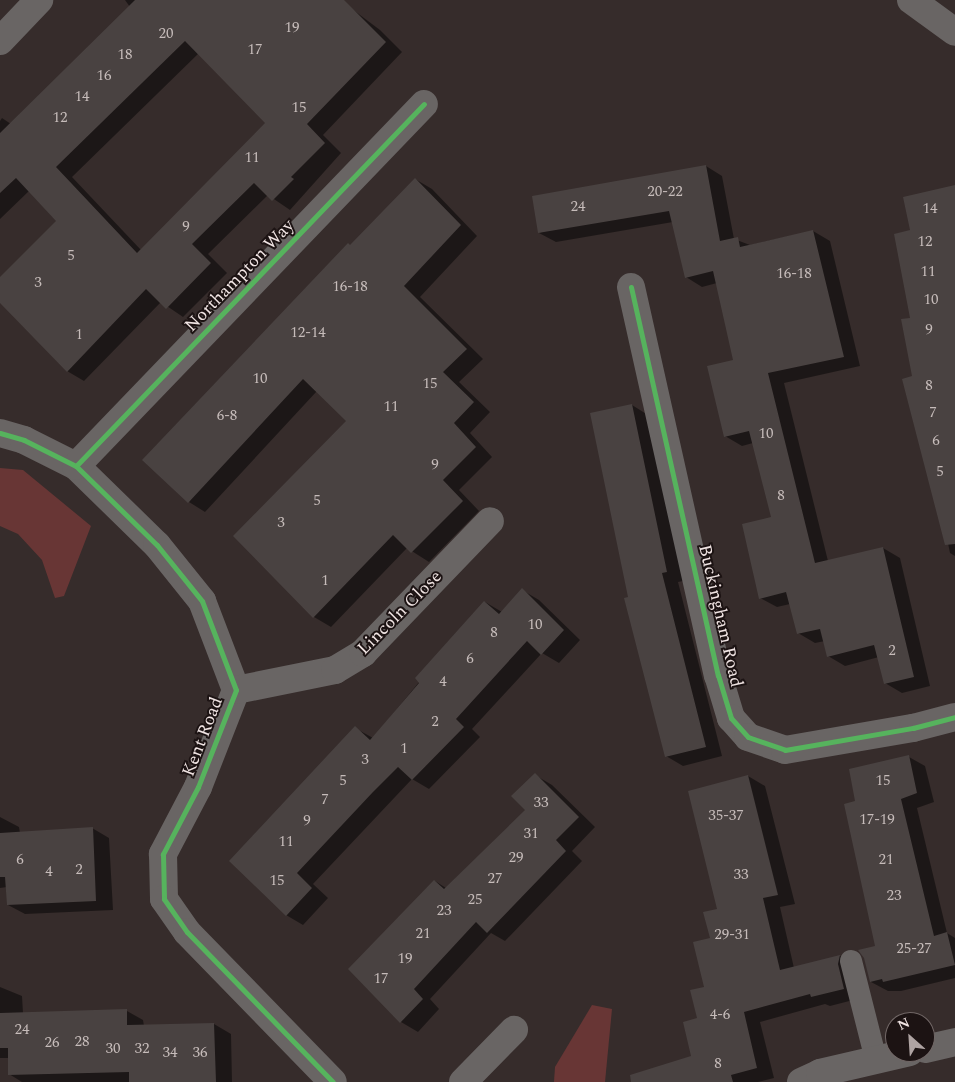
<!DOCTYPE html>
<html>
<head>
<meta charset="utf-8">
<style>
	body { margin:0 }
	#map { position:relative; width:955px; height:1082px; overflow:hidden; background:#362c2b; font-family:Spectral,serif }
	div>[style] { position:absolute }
	.green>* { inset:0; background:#683635 }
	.shadow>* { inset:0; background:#0007 }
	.building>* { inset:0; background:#494241 }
	.lane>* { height:22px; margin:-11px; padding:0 11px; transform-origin:11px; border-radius:11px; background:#696564 }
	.street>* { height:28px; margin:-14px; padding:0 14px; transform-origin:14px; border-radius:14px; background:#696564 }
	.cycleway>* { height:5px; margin:-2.5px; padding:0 2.5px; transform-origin:2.5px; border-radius:2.5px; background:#56b35d }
	span { translate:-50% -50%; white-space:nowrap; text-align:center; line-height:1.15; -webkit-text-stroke:4px #1c1313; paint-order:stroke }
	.number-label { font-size:15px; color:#c6bcba }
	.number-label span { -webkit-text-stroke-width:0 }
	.street-label { font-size:18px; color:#f0e4e3 }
	.north { position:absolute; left:885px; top:1012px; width:50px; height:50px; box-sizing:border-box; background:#1c1313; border:1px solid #716766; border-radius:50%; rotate:334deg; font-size:14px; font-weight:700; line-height:20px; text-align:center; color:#f0e4e3 }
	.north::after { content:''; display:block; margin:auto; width:18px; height:22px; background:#afa4a3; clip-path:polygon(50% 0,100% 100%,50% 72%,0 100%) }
</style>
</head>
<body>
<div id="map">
	<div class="green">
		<div style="clip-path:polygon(0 468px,23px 470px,91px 526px,64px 596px,55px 598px,42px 560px,18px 534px,0 526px)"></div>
		<div style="clip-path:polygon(592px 1005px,612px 1009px,605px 1082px,554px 1082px,555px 1067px)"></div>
	</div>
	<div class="shadow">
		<div style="clip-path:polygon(evenodd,125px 0,340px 0,380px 30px,402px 52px,323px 135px,341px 153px,290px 210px,268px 195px,208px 254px,227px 273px,183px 317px,161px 302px,84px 381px,67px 371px,0 302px,0 278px,57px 221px,29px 191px,0 219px,0 121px,2px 118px,11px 124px,130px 7px,125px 0,199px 53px,267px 123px,141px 250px,72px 177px,199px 53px)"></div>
		<div style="clip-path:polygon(706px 166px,722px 176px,734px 239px,750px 245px,813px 231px,830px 241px,860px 366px,784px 383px,828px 561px,883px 548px,900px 558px,930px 686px,902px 693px,885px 683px,879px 657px,845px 666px,828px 656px,825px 641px,815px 643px,798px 633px,790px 604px,777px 607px,760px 598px,772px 518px,753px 443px,742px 446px,725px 436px,734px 361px,717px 283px,702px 287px,686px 277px,673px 222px,556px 242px,539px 233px)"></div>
		<div style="clip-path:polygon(415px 179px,432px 189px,477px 236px,420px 297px,483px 359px,459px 382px,490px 412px,470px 433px,492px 457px,459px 490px,479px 511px,429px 562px,407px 548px,331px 627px,314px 617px,235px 536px,347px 421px,317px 391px,205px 512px,189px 502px,351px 246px)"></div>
		<div style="clip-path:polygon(955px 187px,955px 556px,950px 553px,914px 376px,912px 231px)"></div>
		<div style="clip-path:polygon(632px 405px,648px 415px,683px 581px,678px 582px,722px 756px,683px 766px,666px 756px,630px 597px)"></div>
		<div style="clip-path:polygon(522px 590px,539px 600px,580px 640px,559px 663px,542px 653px,472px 729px,480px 737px,429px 789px,412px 779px,313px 884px,328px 898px,303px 925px,286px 915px,231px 861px,355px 728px,373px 738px,485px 602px,502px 612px)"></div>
		<div style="clip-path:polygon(909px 757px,925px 766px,934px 802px,917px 808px,947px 933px,955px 938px,955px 978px,901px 991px,888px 991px,871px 982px,876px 947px,857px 802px)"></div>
		<div style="clip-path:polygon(535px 775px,552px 785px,595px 827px,572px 851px,582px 861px,505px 941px,491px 933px,430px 999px,439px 1009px,418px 1032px,401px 1022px,349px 969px,435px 881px,446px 888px,526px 810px)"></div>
		<div style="clip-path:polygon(748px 776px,765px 786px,795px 904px,780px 907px,794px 968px,840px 956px,856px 966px,861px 998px,830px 1006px,825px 1004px,760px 1022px,774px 1078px,758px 1082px,686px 1082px,706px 988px,711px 939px)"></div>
		<div style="clip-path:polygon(0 817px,19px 827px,20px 833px,92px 828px,109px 838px,113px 910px,25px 914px,8px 905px,7px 887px,0 888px)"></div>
		<div style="clip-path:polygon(0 987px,22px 996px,23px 1013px,127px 1011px,143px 1020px,144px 1026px,214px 1024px,231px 1034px,232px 1082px,22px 1082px,9px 1074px,9px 1058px,0 1058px)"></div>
	</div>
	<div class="building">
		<div style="clip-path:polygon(evenodd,135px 0,344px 0,386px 42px,307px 124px,325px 143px,291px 177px,294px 179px,272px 201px,254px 183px,192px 244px,211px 263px,166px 309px,146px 289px,67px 372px,0 303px,0 277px,56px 221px,16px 178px,0 193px,0 133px,135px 0,185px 41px,265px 123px,137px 253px,56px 167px,185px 41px)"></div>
		<div style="clip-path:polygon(706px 165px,720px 241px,738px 237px,740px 247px,813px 230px,844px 357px,768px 373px,815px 563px,883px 547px,914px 677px,884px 684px,874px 645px,827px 657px,820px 629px,797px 634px,786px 592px,759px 599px,742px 524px,771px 517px,749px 431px,724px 437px,707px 366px,733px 360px,713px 271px,685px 278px,669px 211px,538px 233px,532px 196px)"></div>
		<div style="clip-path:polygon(415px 178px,461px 225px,404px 286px,467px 349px,443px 372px,474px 402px,454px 423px,476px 447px,443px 480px,463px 501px,411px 553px,393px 535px,313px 618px,233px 536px,346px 421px,303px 379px,188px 503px,142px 460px,348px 243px,350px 245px)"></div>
		<div style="clip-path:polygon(955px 185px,955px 544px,945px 545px,902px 379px,912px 376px,901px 319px,910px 318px,894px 234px,910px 230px,903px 197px)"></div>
		<div style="clip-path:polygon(632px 404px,667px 572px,662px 573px,706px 747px,665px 757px,624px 598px,628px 597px,590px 413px)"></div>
		<div style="clip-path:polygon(522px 588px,564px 630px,541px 655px,527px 641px,456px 719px,464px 727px,412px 780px,398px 767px,373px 792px,297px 873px,312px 888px,286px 916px,229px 861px,355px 726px,370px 740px,419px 683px,415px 678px,484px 601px,499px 614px)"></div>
		<div style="clip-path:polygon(909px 755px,917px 793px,901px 799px,934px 936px,947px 932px,955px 965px,883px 982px,882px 979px,870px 982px,864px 958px,858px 950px,875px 946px,844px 804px,855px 801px,849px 769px)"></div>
		<div style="clip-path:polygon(535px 773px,579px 817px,556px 840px,566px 851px,487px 933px,476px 922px,414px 989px,423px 999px,400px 1023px,348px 969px,434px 880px,444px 889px,525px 810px,511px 796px)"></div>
		<div style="clip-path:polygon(748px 775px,778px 895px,763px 898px,780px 970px,840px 955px,838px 964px,844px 989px,811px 997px,810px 994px,744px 1012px,757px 1068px,731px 1075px,733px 1082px,631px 1082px,630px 1075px,691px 1056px,683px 1022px,697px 1018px,690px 990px,704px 987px,693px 942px,710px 938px,703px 912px,717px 909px,688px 791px)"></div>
		<div style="clip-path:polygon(93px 827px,96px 901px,7px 905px,5px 877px,0 877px,0 833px)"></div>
		<div style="clip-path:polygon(127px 1009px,127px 1025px,214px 1023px,216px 1082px,129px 1082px,129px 1072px,8px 1075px,8px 1048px,0 1048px,0 1013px)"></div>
	</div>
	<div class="lane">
		<div style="left:851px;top:961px;width:102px;rotate:75.8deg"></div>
	</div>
	<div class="street">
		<div style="left:911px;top:0;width:54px;rotate:36deg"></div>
		<div style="left:0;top:41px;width:57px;rotate:-46.4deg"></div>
		<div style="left:631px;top:287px;width:398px;rotate:77.4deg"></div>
		<div style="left:718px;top:675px;width:45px;rotate:73.2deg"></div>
		<div style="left:731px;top:718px;width:25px;rotate:48deg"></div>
		<div style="left:748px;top:737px;width:39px;rotate:19deg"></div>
		<div style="left:785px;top:750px;width:130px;rotate:-9.8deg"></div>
		<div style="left:913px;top:728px;width:43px;rotate:-14.7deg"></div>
		<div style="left:0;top:433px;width:25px;rotate:16deg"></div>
		<div style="left:24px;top:440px;width:58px;rotate:26.6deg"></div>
		<div style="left:76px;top:466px;width:113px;rotate:44.3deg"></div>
		<div style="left:157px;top:545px;width:72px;rotate:51.2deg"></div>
		<div style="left:202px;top:601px;width:95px;rotate:69.1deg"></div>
		<div style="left:236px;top:690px;width:104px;rotate:111.4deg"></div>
		<div style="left:198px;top:787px;width:76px;rotate:117.6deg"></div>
		<div style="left:163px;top:854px;width:45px;rotate:88.7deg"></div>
		<div style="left:164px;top:899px;width:40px;rotate:55.1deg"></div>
		<div style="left:187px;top:932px;width:209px;rotate:45.8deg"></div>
		<div style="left:76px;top:466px;width:502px;rotate:-46.13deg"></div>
		<div style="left:236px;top:690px;width:101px;rotate:-11.4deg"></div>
		<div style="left:335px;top:670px;width:33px;rotate:-31deg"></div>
		<div style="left:363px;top:653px;width:183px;rotate:-46.1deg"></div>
		<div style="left:925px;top:1049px;width:31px;rotate:-13deg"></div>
		<div style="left:463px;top:1082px;width:73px;rotate:-45.6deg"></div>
		<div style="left:801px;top:1082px;width:21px;rotate:-25deg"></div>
		<div style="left:820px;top:1073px;width:92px;rotate:-13.1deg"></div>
	</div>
	<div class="cycleway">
		<div style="left:631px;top:287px;width:398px;rotate:77.4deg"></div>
		<div style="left:718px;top:675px;width:45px;rotate:73.2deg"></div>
		<div style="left:731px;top:718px;width:25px;rotate:48deg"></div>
		<div style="left:748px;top:737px;width:39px;rotate:19deg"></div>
		<div style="left:785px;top:750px;width:130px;rotate:-9.8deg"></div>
		<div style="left:913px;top:728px;width:43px;rotate:-14.7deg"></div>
		<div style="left:0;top:433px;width:25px;rotate:16deg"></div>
		<div style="left:24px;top:440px;width:58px;rotate:26.6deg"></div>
		<div style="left:76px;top:466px;width:113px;rotate:44.3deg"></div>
		<div style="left:157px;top:545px;width:72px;rotate:51.2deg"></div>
		<div style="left:202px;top:601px;width:95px;rotate:69.1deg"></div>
		<div style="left:236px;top:690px;width:104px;rotate:111.4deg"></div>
		<div style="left:198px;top:787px;width:76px;rotate:117.6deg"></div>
		<div style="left:163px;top:854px;width:45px;rotate:88.7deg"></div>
		<div style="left:164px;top:899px;width:40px;rotate:55.1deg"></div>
		<div style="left:187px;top:932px;width:209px;rotate:45.8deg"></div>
		<div style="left:76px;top:466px;width:502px;rotate:-46.13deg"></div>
	</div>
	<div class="number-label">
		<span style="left:292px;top:28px">19</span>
		<span style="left:166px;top:34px">20</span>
		<span style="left:255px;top:50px">17</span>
		<span style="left:125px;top:55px">18</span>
		<span style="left:104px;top:76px">16</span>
		<span style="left:82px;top:97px">14</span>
		<span style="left:299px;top:108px">15</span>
		<span style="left:60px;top:118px">12</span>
		<span style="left:252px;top:158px">11</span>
		<span style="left:665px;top:192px">20-22</span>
		<span style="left:578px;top:207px">24</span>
		<span style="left:930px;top:209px">14</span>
		<span style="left:186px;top:227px">9</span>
		<span style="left:925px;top:242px">12</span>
		<span style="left:71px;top:256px">5</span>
		<span style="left:928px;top:272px">11</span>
		<span style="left:794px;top:274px">16-18</span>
		<span style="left:38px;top:283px">3</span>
		<span style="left:350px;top:287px">16-18</span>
		<span style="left:931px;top:300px">10</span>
		<span style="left:929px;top:330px">9</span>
		<span style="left:308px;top:333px">12-14</span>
		<span style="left:79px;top:335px">1</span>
		<span style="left:260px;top:379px">10</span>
		<span style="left:430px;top:384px">15</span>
		<span style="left:929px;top:386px">8</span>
		<span style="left:391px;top:407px">11</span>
		<span style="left:933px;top:413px">7</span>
		<span style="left:227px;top:416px">6-8</span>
		<span style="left:766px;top:434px">10</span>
		<span style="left:936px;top:441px">6</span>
		<span style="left:435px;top:465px">9</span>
		<span style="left:940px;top:472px">5</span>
		<span style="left:781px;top:496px">8</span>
		<span style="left:317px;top:501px">5</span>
		<span style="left:281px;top:523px">3</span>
		<span style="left:325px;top:581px">1</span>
		<span style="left:535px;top:625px">10</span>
		<span style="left:494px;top:633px">8</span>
		<span style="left:892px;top:651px">2</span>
		<span style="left:470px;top:659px">6</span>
		<span style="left:443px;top:682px">4</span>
		<span style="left:435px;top:722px">2</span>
		<span style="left:404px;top:749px">1</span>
		<span style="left:365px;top:760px">3</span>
		<span style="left:343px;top:781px">5</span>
		<span style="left:883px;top:781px">15</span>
		<span style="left:325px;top:800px">7</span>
		<span style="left:541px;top:803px">33</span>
		<span style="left:726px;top:816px">35-37</span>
		<span style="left:877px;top:820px">17-19</span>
		<span style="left:307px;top:821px">9</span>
		<span style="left:531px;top:834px">31</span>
		<span style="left:286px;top:842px">11</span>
		<span style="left:516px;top:858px">29</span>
		<span style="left:20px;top:860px">6</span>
		<span style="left:886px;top:860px">21</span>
		<span style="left:79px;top:870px">2</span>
		<span style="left:49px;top:872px">4</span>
		<span style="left:741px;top:875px">33</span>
		<span style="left:495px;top:879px">27</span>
		<span style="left:277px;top:881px">15</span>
		<span style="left:894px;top:896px">23</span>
		<span style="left:475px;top:900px">25</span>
		<span style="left:444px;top:911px">23</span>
		<span style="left:423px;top:934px">21</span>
		<span style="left:732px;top:935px">29-31</span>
		<span style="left:914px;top:949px">25-27</span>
		<span style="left:405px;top:959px">19</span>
		<span style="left:381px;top:979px">17</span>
		<span style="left:720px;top:1015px">4-6</span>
		<span style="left:22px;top:1030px">24</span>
		<span style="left:82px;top:1042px">28</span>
		<span style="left:52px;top:1043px">26</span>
		<span style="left:113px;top:1049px">30</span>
		<span style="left:142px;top:1049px">32</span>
		<span style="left:170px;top:1053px">34</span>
		<span style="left:200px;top:1053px">36</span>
		<span style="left:718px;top:1064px">8</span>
	</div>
	<div class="street-label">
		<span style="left:240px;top:276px;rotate:-46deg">Northampton Way</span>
		<span style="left:400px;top:613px;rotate:-45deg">Lincoln Close</span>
		<span style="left:720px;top:616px;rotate:77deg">Buckingham Road</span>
		<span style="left:203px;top:737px;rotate:-69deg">Kent Road</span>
	</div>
	<div class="north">N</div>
</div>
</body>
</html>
